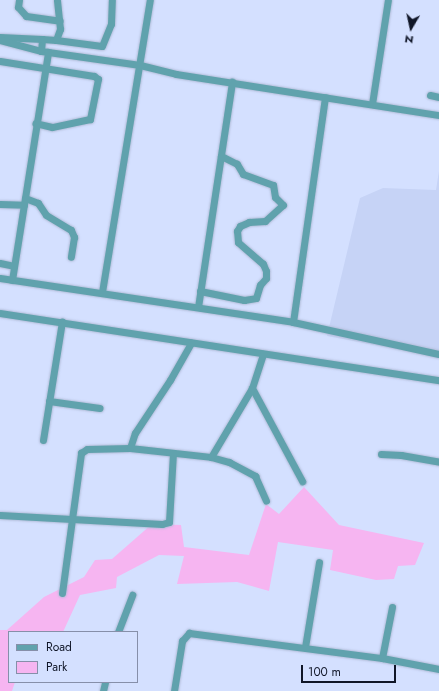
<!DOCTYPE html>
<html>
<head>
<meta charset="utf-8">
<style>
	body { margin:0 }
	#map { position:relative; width:439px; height:691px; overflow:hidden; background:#d4e0ff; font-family:Jost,sans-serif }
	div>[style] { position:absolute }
	.built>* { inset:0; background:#c6d3f6 }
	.green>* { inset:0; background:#f6b5f1 }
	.roads { filter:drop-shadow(0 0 1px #b1bcd8) drop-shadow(0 0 1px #b1bcd8) }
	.minor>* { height:7px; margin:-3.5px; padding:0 3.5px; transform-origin:3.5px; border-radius:3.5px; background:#60a2ad }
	span { translate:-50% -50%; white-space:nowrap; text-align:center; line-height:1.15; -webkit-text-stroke:4px #d4e0ff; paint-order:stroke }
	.legend { position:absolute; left:8px; top:631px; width:130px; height:52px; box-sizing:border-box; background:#d4e0ff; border:1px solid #868fa9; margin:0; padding:5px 7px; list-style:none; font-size:12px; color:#101628 }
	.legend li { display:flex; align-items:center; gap:8px; height:20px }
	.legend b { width:20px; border:1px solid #868fa9 }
	.north { position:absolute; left:391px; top:8px; width:40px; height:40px; -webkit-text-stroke:3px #d4e0ff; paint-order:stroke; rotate:189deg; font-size:11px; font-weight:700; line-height:16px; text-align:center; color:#101628 }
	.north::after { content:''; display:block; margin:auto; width:14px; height:18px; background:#101628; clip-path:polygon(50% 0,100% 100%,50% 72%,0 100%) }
	.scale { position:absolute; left:301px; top:665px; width:95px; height:18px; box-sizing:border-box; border:2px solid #101628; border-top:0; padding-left:5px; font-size:12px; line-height:14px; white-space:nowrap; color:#101628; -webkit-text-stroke:3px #d4e0ff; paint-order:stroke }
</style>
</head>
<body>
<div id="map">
	<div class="built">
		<div style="clip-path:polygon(439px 171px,439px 357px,327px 336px,360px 198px,383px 188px,436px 190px)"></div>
	</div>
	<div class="green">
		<div style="clip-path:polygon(304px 487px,339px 525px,424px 543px,415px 565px,398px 566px,394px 579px,376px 580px,330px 570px,333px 550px,278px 542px,269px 591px,237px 582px,177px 584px,184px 556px,159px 555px,117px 577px,116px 588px,80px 595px,63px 632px,9px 632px,9px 682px,15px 682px,12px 691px,0 691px,0 630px,7px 630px,44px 597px,84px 577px,95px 560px,112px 559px,152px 524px,181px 525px,184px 547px,249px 555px,266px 504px,279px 514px)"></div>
	</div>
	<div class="roads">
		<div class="minor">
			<div style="left:19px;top:0;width:7px;rotate:98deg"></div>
			<div style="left:18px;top:7px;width:12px;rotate:48deg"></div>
			<div style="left:26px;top:16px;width:34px;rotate:8deg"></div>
			<div style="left:0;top:37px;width:42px;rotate:2.7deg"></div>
			<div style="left:0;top:40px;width:42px;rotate:15deg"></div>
			<div style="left:41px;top:51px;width:100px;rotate:8deg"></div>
			<div style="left:140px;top:65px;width:37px;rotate:14deg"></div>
			<div style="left:176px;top:74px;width:266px;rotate:8.9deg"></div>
			<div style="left:56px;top:40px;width:46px;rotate:7.4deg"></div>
			<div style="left:102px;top:46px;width:24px;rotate:-68deg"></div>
			<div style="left:111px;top:24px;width:24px;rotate:-88deg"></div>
			<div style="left:41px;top:51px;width:12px;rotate:-85deg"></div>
			<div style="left:42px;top:39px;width:14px;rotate:4deg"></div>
			<div style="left:56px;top:40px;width:12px;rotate:-70deg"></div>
			<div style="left:60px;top:29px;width:29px;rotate:-96deg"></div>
			<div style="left:0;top:61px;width:95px;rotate:9.1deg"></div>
			<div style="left:94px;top:76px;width:5px;rotate:37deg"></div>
			<div style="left:98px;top:79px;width:41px;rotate:101.3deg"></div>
			<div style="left:90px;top:119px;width:39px;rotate:168deg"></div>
			<div style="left:52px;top:127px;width:17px;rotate:-167deg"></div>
			<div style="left:430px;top:95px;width:9px;rotate:13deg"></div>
			<div style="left:372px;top:104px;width:105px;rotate:-81.3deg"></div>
			<div style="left:25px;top:198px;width:14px;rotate:21deg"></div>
			<div style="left:38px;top:203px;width:14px;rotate:56deg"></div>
			<div style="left:46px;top:215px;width:29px;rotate:31deg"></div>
			<div style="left:71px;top:230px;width:8px;rotate:67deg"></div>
			<div style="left:74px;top:237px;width:20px;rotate:99deg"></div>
			<div style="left:0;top:204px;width:24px;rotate:2deg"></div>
			<div style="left:0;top:263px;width:14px;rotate:12deg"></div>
			<div style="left:0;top:278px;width:296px;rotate:8.5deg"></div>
			<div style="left:293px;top:322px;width:149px;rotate:12.4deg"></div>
			<div style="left:12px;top:280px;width:231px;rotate:-81deg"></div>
			<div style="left:200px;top:291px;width:45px;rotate:11.6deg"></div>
			<div style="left:244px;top:300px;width:12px;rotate:-9deg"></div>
			<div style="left:256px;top:298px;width:14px;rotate:-73deg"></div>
			<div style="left:260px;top:285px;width:9px;rotate:-49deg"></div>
			<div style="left:266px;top:278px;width:7px;rotate:-90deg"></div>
			<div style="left:266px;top:271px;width:8px;rotate:-113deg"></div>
			<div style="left:263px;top:264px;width:33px;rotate:-139deg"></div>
			<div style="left:238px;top:242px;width:11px;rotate:-95deg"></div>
			<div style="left:237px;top:231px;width:6px;rotate:-59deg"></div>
			<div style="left:240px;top:226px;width:10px;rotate:-24deg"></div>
			<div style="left:249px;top:222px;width:16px;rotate:-4deg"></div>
			<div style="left:265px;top:221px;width:24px;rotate:-42deg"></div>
			<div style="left:283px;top:205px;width:11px;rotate:-135deg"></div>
			<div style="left:275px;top:197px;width:12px;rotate:-99deg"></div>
			<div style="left:273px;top:185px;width:32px;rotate:-160deg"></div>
			<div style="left:243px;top:174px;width:12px;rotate:-121deg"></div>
			<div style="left:237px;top:164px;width:18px;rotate:-153deg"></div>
			<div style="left:102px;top:292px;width:296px;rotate:-80.7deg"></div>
			<div style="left:198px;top:307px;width:228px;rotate:-81.4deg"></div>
			<div style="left:0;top:313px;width:444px;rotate:8.7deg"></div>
			<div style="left:293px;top:322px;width:227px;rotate:-81.9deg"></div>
			<div style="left:252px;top:388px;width:106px;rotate:61.7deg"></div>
			<div style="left:49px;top:401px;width:51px;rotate:7.8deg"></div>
			<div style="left:43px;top:440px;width:120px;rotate:-80.9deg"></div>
			<div style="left:130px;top:448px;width:81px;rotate:6.3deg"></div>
			<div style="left:211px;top:457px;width:19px;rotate:16deg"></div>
			<div style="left:229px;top:462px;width:30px;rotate:28deg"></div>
			<div style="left:255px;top:476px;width:27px;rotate:66deg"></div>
			<div style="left:381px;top:454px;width:20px;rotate:3deg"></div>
			<div style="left:401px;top:455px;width:39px;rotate:10deg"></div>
			<div style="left:211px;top:457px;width:80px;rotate:-59.3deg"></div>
			<div style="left:252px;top:388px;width:36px;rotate:-72deg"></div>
			<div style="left:0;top:515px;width:72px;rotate:3.2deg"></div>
			<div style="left:72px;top:519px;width:67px;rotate:-82.2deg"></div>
			<div style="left:81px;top:453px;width:7px;rotate:-34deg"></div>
			<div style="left:87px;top:449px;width:43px;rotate:-1.3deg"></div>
			<div style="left:130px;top:448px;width:16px;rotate:-72deg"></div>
			<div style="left:135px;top:433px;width:64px;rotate:-56.6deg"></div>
			<div style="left:170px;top:380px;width:43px;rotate:-60.4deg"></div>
			<div style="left:62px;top:593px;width:75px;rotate:-82.3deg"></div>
			<div style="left:72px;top:519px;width:90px;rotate:3.2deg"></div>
			<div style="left:162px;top:524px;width:7px;rotate:-16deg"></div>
			<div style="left:169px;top:522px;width:69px;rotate:-86.7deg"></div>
			<div style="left:118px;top:632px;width:40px;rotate:-69deg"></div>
			<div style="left:305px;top:647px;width:86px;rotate:-80.6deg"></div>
			<div style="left:382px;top:658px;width:52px;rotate:-78.9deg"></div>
			<div style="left:103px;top:691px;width:9px;rotate:-77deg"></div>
			<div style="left:174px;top:691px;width:51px;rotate:-80.9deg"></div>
			<div style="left:182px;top:641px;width:11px;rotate:-49deg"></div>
			<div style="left:189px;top:633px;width:195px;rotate:7.4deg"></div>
			<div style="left:382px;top:658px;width:58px;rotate:10.9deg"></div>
		</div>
	</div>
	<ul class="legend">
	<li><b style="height:5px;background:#60a2ad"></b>Road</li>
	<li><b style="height:11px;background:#f6b5f1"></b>Park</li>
	</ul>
	<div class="north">N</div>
	<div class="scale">100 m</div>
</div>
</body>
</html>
